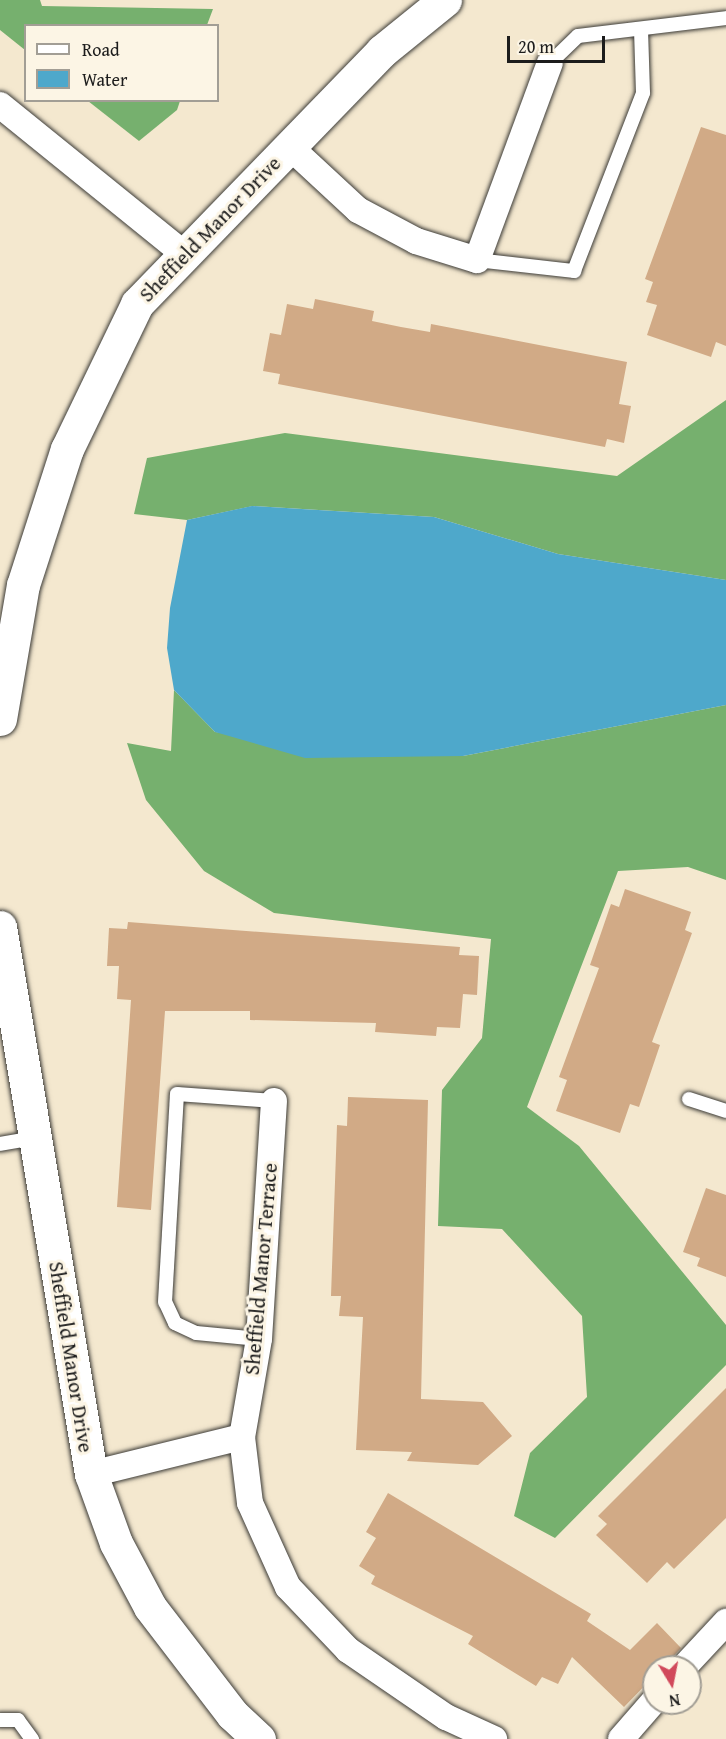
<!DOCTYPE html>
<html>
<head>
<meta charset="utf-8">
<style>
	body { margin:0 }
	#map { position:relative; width:726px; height:1739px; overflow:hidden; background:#f4e8cf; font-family:"Gentium Book Plus",serif }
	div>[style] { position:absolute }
	.forest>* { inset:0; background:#76b06e }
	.water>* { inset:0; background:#4ea8cb }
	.building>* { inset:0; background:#d1aa86 }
	.roads { filter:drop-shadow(0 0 2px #3c3b37) drop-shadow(0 0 2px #3c3b37) }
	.service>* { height:14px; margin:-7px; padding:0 7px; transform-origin:7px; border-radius:7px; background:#fff }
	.minor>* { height:26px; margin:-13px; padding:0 13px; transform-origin:13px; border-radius:13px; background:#fff }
	.tertiary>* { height:33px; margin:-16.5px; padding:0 16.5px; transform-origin:16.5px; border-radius:16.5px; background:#fff }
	span { translate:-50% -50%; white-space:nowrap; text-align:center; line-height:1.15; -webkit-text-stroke:6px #fcf5e5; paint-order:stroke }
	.street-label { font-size:21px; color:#1c1c1c }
	.legend { position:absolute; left:24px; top:24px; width:195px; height:78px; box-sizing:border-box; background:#fcf5e5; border:2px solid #a29e95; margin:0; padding:8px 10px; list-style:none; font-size:18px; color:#1c1c1c }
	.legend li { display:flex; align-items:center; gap:12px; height:30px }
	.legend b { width:30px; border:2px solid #a29e95 }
	.north { position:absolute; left:642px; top:1655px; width:60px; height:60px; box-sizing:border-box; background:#fcf5e5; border:2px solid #a29e95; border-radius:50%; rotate:170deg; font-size:16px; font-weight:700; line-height:24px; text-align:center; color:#1c1c1c }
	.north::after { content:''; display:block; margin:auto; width:21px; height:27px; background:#d1495b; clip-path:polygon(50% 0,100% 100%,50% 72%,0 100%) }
	.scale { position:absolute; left:507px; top:36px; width:98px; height:27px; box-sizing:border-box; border:3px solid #1c1c1c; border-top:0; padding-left:8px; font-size:18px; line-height:21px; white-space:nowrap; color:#1c1c1c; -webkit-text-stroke:4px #fcf5e5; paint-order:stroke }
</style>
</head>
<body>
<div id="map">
	<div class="forest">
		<div style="clip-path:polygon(0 0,40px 0,42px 6px,213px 9px,207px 25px,26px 26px,25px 50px,0 30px)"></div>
		<div style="clip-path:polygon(88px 101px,180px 101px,177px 110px,139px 141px)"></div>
		<div style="clip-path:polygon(726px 400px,726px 580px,558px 554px,434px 517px,253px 506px,187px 520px,134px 514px,147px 458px,285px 433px,617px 476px)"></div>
		<div style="clip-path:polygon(174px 690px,215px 732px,463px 756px,726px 705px,726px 880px,688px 867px,618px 871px,527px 1107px,579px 1146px,726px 1325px,726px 1365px,555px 1538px,514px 1516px,530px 1453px,587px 1397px,582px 1316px,502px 1229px,438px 1226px,442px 1090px,482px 1038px,491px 939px,274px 913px,204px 871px,146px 800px,127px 743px,171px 751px)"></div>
	</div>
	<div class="water">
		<div style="clip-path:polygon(252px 506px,434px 517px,558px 554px,726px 580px,726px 705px,463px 756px,305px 758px,215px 732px,174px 690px,167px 648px,170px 608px,187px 520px)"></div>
	</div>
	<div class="building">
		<div style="clip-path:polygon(701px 127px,726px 135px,726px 346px,716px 342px,711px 357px,647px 335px,657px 305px,646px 302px,653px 282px,645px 279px)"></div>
		<div style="clip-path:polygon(315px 299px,374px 311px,372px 321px,401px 327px,430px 332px,431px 324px,627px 362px,619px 404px,631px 406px,624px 443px,607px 439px,605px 447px,278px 384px,280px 374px,263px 371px,270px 333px,281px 335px,287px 304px,313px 309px)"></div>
		<div style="clip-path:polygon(625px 889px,691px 912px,685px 930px,692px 933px,652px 1042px,660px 1045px,639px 1107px,630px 1104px,620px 1133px,556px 1111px,567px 1080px,559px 1077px,599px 968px,590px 965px,611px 904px,619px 907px)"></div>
		<div style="clip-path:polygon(128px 922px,460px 947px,459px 955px,479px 956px,477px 995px,463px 994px,460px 1028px,437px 1027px,436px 1036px,375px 1032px,376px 1023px,250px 1020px,250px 1011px,165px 1011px,151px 1210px,117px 1207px,131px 1000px,117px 999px,119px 966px,107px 966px,109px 928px,127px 929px)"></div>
		<div style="clip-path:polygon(348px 1097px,428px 1100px,421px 1399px,483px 1402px,512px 1436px,478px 1465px,407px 1461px,412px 1452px,356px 1450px,363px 1317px,339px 1316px,341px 1296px,331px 1296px,337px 1125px,347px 1126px)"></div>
		<div style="clip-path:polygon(706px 1188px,726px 1195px,726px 1277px,697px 1266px,700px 1258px,683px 1252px)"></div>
		<div style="clip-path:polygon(726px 1388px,726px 1518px,674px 1569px,667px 1562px,647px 1583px,596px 1535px,607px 1524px,598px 1516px)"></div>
		<div style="clip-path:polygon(388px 1493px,591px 1614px,587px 1621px,630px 1650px,657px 1623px,681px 1648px,663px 1667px,654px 1667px,654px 1676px,624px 1707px,572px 1657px,558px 1684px,542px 1677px,536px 1686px,468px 1644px,473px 1636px,371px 1584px,375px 1576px,359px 1566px,376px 1538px,366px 1532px)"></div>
	</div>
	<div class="roads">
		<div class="service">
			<div style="left:550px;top:63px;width:39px;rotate:-44deg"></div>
			<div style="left:578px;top:36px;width:149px;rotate:-6.9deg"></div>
			<div style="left:477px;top:260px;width:98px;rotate:6.5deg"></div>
			<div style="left:574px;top:271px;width:191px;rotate:-68.8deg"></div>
			<div style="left:643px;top:93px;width:64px;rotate:-91.8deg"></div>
			<div style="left:689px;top:1099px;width:39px;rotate:18deg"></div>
			<div style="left:0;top:1144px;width:36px;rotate:-10deg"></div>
			<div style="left:259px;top:1339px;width:63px;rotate:-174.6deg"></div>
			<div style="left:196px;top:1333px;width:23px;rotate:-155deg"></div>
			<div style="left:175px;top:1323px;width:23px;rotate:-115deg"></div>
			<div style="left:165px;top:1302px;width:208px;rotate:-86.7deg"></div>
			<div style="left:177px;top:1094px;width:97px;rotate:4.1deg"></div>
			<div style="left:0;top:1720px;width:18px"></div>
			<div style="left:18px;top:1720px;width:24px;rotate:54deg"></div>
		</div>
		<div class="minor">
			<div style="left:0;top:105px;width:238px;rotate:39deg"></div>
			<div style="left:290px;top:147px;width:93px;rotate:42.8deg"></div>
			<div style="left:358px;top:210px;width:66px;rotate:28.1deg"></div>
			<div style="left:416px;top:241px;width:64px;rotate:17.3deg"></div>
			<div style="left:477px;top:260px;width:210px;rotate:-69.7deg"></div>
			<div style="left:274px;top:1101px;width:238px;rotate:93.6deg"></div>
			<div style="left:259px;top:1339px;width:99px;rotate:99.8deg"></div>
			<div style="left:242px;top:1437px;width:66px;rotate:83.1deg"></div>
			<div style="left:250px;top:1503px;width:92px;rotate:65.7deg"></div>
			<div style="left:288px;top:1587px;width:87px;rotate:46.4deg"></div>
			<div style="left:348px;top:1650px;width:119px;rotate:34.4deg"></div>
			<div style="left:446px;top:1717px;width:53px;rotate:24.6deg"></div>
			<div style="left:91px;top:1474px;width:155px;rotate:-13.8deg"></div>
			<div style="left:684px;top:1667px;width:62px;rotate:-47deg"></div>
			<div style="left:621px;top:1739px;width:50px;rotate:-49deg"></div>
		</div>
		<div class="tertiary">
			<div style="left:0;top:719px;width:136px;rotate:-80.3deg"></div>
			<div style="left:23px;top:585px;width:143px;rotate:-72.1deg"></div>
			<div style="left:67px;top:449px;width:161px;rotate:-64.2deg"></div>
			<div style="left:137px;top:304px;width:352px;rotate:-45.9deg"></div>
			<div style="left:382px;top:51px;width:81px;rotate:-39deg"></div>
			<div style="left:0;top:927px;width:555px;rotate:80.55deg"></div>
			<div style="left:91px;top:1474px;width:73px;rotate:70.1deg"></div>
			<div style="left:116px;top:1543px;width:72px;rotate:62deg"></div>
			<div style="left:150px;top:1607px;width:135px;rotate:52.5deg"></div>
			<div style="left:232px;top:1714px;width:37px;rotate:43deg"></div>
		</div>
	</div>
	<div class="street-label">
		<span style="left:210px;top:229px;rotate:-46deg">Sheffield Manor Drive</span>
		<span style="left:261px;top:1269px;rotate:-85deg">Sheffield Manor Terrace</span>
		<span style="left:71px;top:1357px;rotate:81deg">Sheffield Manor Drive</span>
	</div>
	<ul class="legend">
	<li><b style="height:8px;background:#fff"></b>Road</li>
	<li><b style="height:16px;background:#4ea8cb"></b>Water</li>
	</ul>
	<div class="north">N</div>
	<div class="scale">20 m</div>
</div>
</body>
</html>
